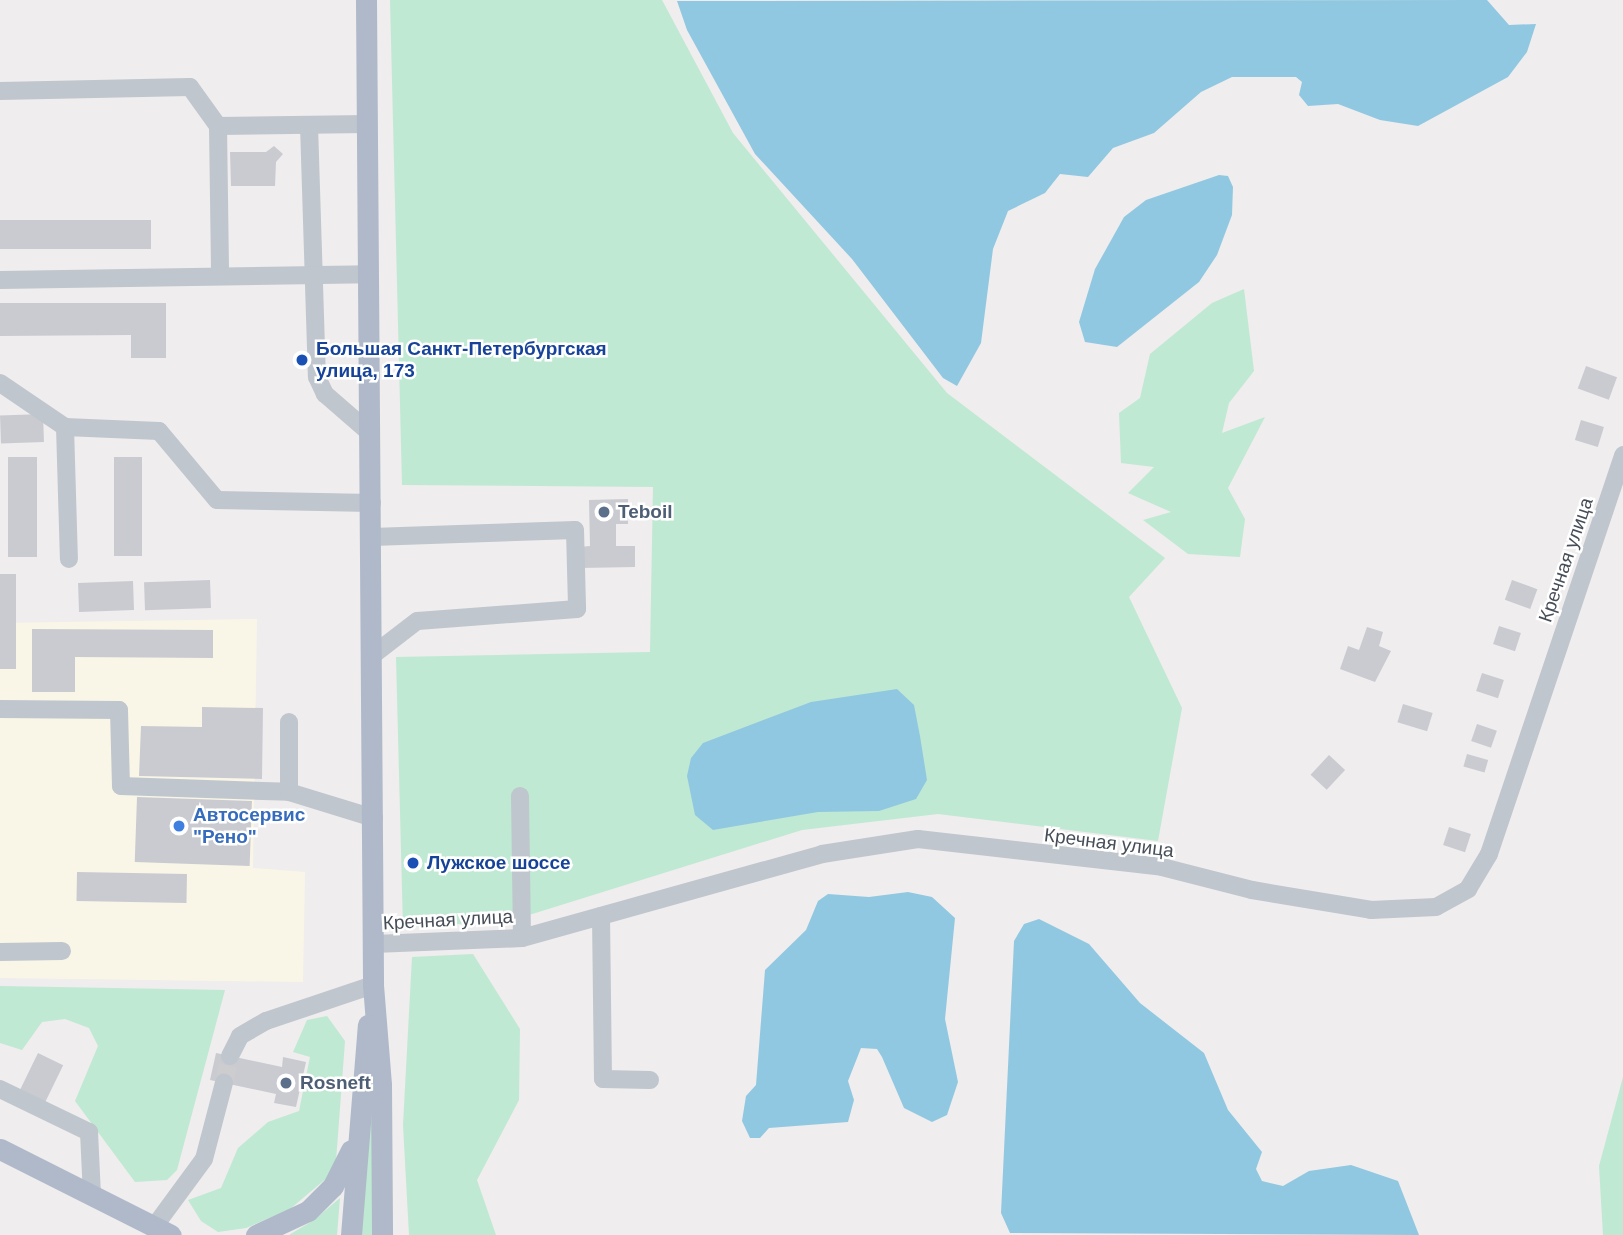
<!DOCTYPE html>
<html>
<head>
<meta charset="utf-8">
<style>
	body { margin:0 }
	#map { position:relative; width:1623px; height:1235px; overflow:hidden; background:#efeded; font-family:Arial,sans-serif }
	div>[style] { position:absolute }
	.commercial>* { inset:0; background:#f9f6e7 }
	.green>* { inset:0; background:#bfe9d3 }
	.water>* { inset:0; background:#91c8e1 }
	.building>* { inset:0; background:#cacbd1; transform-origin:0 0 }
	.minor-tunnel>* { height:18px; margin-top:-9px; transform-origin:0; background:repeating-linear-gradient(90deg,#cdcdcf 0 18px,transparent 0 27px) }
	.minor>* { height:18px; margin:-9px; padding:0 9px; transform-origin:9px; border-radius:9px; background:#bfc6cd }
	.major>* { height:21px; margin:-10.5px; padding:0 10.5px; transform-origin:10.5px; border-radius:10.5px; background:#afb9c9 }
	.dots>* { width:19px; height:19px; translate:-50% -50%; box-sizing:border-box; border:4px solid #fff; border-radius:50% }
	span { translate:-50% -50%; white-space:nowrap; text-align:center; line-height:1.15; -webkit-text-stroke:5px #fff; paint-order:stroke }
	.transit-label { font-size:19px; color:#164399; font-weight:700 }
	.left { translate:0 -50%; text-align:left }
	.service-label { font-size:19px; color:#4e5e75; font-weight:700 }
	.street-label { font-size:19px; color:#474e58 }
	.shop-label { font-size:19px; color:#366cbe; font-weight:700 }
</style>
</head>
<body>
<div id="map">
	<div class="commercial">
		<div style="clip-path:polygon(257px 619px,253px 868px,305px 872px,303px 982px,0 978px,0 623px)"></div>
	</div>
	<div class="green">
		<div style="clip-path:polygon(390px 0,662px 0,733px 133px,947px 393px,1165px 558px,1129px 597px,1182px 708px,1158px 841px,938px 814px,802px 830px,513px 920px,403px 928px,396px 657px,650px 652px,653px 487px,402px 485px)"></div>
		<div style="clip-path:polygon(1244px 289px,1254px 371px,1229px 403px,1222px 433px,1265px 417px,1228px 488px,1245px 519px,1240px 557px,1188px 554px,1143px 520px,1171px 512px,1128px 493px,1154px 467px,1121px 463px,1119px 413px,1140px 398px,1150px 354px,1212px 303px)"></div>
		<div style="clip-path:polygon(473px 954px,520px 1029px,519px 1100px,477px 1180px,496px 1235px,409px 1235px,403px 1125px,412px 957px)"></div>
		<div style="clip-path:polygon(0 986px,225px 990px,177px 1170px,167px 1180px,135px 1182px,75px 1101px,98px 1046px,89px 1028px,65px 1019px,42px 1022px,22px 1050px,0 1043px)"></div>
		<div style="clip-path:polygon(327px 1016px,345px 1041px,336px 1161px,328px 1177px,290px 1209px,246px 1228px,218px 1232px,201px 1221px,188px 1200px,221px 1188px,238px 1148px,268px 1122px,299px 1111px,310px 1057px,293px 1052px,307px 1020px)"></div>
		<div style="clip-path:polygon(371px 1061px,374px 1235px,359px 1235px)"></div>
		<div style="clip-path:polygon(1623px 1077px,1623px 1235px,1603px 1235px,1599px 1166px)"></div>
		<div style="clip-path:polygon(340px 1198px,337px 1235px,289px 1235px,314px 1220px)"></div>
	</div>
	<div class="water">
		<div style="clip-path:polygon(1487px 0,1509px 25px,1536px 24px,1527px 52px,1508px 77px,1418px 126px,1380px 120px,1338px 104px,1308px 106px,1299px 95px,1302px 82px,1296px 77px,1232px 77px,1201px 92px,1154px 133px,1113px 148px,1088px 177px,1060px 174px,1045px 193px,1008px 211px,993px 249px,981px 343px,957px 386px,943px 378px,852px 259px,755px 154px,687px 30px,677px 1px)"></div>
		<div style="clip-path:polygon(1219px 175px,1228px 176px,1233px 187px,1232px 215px,1217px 255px,1199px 282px,1117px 347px,1085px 342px,1079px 322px,1095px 269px,1124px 217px,1146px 200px)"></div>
		<div style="clip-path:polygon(897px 689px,914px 705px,920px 736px,927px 780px,916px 799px,879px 811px,818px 812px,713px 830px,695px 815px,687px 776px,691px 758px,703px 743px,811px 702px)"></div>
		<div style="clip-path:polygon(908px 892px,932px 897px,955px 918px,945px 1019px,958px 1082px,947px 1115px,932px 1122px,904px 1108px,882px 1057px,877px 1049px,861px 1048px,848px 1081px,854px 1100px,848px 1122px,769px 1128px,760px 1138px,750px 1138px,742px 1121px,746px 1096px,756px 1085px,765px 970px,806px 930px,818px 901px,828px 894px,869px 897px)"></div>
		<div style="clip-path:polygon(1039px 919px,1089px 944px,1140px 1003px,1204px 1053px,1228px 1110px,1262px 1152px,1256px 1169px,1262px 1181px,1283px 1186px,1309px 1171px,1351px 1165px,1398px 1181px,1419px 1235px,1010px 1233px,1001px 1213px,1014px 941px,1024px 924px)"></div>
	</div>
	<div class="building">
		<div style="clip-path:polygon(274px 146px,283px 154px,276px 162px,275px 186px,231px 186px,230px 152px,266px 152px)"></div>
		<div style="left:151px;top:220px;width:29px;height:151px;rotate:90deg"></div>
		<div style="clip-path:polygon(0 303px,166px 303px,166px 358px,131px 358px,131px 335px,0 336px)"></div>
		<div style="left:1586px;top:366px;width:33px;height:24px;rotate:20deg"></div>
		<div style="left:43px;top:414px;width:28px;height:43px;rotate:88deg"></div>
		<div style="left:1581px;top:420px;width:24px;height:21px;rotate:17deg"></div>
		<div style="left:8px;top:457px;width:29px;height:100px"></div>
		<div style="left:114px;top:457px;width:28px;height:99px"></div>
		<div style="clip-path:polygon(628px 499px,628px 524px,616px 524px,616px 546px,635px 546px,635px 567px,580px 568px,579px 547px,590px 546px,589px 500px)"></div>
		<div style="left:0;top:574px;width:16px;height:95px"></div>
		<div style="left:210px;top:580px;width:28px;height:66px;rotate:88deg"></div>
		<div style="left:1512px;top:580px;width:27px;height:21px;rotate:20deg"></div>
		<div style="left:133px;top:581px;width:29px;height:55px;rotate:88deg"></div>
		<div style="left:1499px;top:626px;width:23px;height:19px;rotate:18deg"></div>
		<div style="clip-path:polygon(1367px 627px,1383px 632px,1379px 646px,1391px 651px,1375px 682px,1340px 669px,1348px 646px,1359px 650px)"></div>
		<div style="clip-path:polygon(32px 629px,213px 630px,213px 658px,75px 657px,75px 692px,32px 692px)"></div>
		<div style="left:1482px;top:673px;width:23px;height:19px;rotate:18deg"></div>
		<div style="left:1403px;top:704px;width:31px;height:19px;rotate:17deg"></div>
		<div style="clip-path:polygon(202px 707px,263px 708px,262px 779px,139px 776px,141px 726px,202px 727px)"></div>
		<div style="left:1477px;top:724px;width:21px;height:18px;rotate:19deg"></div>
		<div style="left:1467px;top:754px;width:22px;height:13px;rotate:16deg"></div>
		<div style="left:1329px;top:755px;width:22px;height:27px;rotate:43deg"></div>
		<div style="left:137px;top:797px;width:115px;height:65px;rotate:2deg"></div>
		<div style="left:1449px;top:827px;width:23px;height:19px;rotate:18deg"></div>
		<div style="left:77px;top:872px;width:110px;height:29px;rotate:1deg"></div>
		<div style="left:38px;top:1053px;width:28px;height:55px;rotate:26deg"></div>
		<div style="clip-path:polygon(216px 1053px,282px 1067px,283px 1057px,306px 1062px,296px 1107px,274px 1103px,276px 1094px,210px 1080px)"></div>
	</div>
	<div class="minor-tunnel">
		<div style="left:224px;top:1083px;width:28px;rotate:-77deg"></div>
	</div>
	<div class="minor">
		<div style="left:0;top:91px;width:190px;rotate:-1.2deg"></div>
		<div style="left:190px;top:87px;width:48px;rotate:54.3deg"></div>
		<div style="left:218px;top:126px;width:149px;rotate:89.2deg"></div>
		<div style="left:309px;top:125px;width:252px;rotate:88.2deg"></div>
		<div style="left:317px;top:377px;width:19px;rotate:65deg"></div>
		<div style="left:325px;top:394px;width:61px;rotate:41deg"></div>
		<div style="left:218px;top:126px;width:149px;rotate:-0.8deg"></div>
		<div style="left:0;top:280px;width:369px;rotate:-0.9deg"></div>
		<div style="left:0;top:383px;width:78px;rotate:34.1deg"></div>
		<div style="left:65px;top:427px;width:94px;rotate:2.4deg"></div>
		<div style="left:159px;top:431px;width:90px;rotate:50deg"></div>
		<div style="left:217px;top:500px;width:155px;rotate:1.1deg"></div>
		<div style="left:65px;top:427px;width:132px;rotate:88.3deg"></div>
		<div style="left:372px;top:537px;width:203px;rotate:-2deg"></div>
		<div style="left:575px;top:530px;width:79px;rotate:88.5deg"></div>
		<div style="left:577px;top:609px;width:160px;rotate:175.7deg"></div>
		<div style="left:417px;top:621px;width:56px;rotate:142.3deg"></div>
		<div style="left:0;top:709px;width:119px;rotate:0.5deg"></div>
		<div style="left:119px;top:710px;width:76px;rotate:88.5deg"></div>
		<div style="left:121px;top:786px;width:168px;rotate:2deg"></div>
		<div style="left:289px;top:792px;width:89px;rotate:17deg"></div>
		<div style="left:289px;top:792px;width:70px;rotate:-90deg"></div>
		<div style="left:520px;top:796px;width:142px;rotate:89.2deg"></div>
		<div style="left:601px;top:916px;width:163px;rotate:89.3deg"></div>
		<div style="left:603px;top:1079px;width:47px;rotate:1.2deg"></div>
		<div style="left:374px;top:944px;width:148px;rotate:-2.3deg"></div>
		<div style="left:522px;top:938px;width:312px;rotate:-15.6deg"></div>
		<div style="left:822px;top:854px;width:97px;rotate:-8.9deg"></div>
		<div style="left:918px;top:839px;width:246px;rotate:6.5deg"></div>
		<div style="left:1162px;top:867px;width:93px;rotate:14.3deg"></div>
		<div style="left:1252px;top:890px;width:121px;rotate:9.5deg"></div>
		<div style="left:1371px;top:910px;width:65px;rotate:-2.6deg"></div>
		<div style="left:1436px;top:907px;width:37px;rotate:-29deg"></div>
		<div style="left:1468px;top:889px;width:41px;rotate:-59deg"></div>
		<div style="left:1489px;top:854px;width:421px;rotate:-71.4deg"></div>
		<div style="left:0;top:952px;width:62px;rotate:-0.9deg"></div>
		<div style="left:230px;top:1056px;width:22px;rotate:-63deg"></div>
		<div style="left:240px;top:1036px;width:30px;rotate:-30deg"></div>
		<div style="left:266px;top:1021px;width:113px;rotate:-18.6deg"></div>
		<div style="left:0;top:1089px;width:99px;rotate:25.8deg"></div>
		<div style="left:89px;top:1132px;width:63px;rotate:87.3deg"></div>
		<div style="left:154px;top:1227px;width:84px;rotate:-53.7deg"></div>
		<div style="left:204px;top:1159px;width:79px;rotate:-75.3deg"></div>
	</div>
	<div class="major">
		<div style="left:366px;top:0;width:985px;rotate:89.59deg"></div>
		<div style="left:373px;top:985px;width:100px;rotate:85.4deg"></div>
		<div style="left:381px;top:1085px;width:150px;rotate:89.6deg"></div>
		<div style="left:0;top:1149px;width:191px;rotate:26.7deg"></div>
		<div style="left:256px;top:1235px;width:57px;rotate:-24.8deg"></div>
		<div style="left:308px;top:1211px;width:35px;rotate:-45deg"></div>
		<div style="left:333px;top:1186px;width:40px;rotate:-63.4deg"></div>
		<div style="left:351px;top:1235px;width:211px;rotate:-85.4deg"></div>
	</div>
	<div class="dots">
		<div style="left:302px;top:360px;background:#1a4fb4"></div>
		<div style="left:604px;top:512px;background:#5c6f8a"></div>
		<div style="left:179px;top:826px;background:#3f7fe0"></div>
		<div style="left:413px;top:863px;background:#1a4fb4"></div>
		<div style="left:286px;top:1083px;background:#5c6f8a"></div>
	</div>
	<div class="transit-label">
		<span class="left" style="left:316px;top:360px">Большая Санкт-Петербургская<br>улица, 173</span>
		<span class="left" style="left:427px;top:863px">Лужское шоссе</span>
	</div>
	<div class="service-label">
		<span class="left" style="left:618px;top:512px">Teboil</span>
		<span class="left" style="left:300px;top:1083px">Rosneft</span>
	</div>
	<div class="street-label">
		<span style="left:1566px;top:560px;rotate:-71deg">Кречная улица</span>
		<span style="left:1109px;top:843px;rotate:7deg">Кречная улица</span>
		<span style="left:448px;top:920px;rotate:-3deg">Кречная улица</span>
	</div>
	<div class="shop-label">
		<span class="left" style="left:193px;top:826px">Автосервис<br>"Рено"</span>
	</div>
</div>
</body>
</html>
